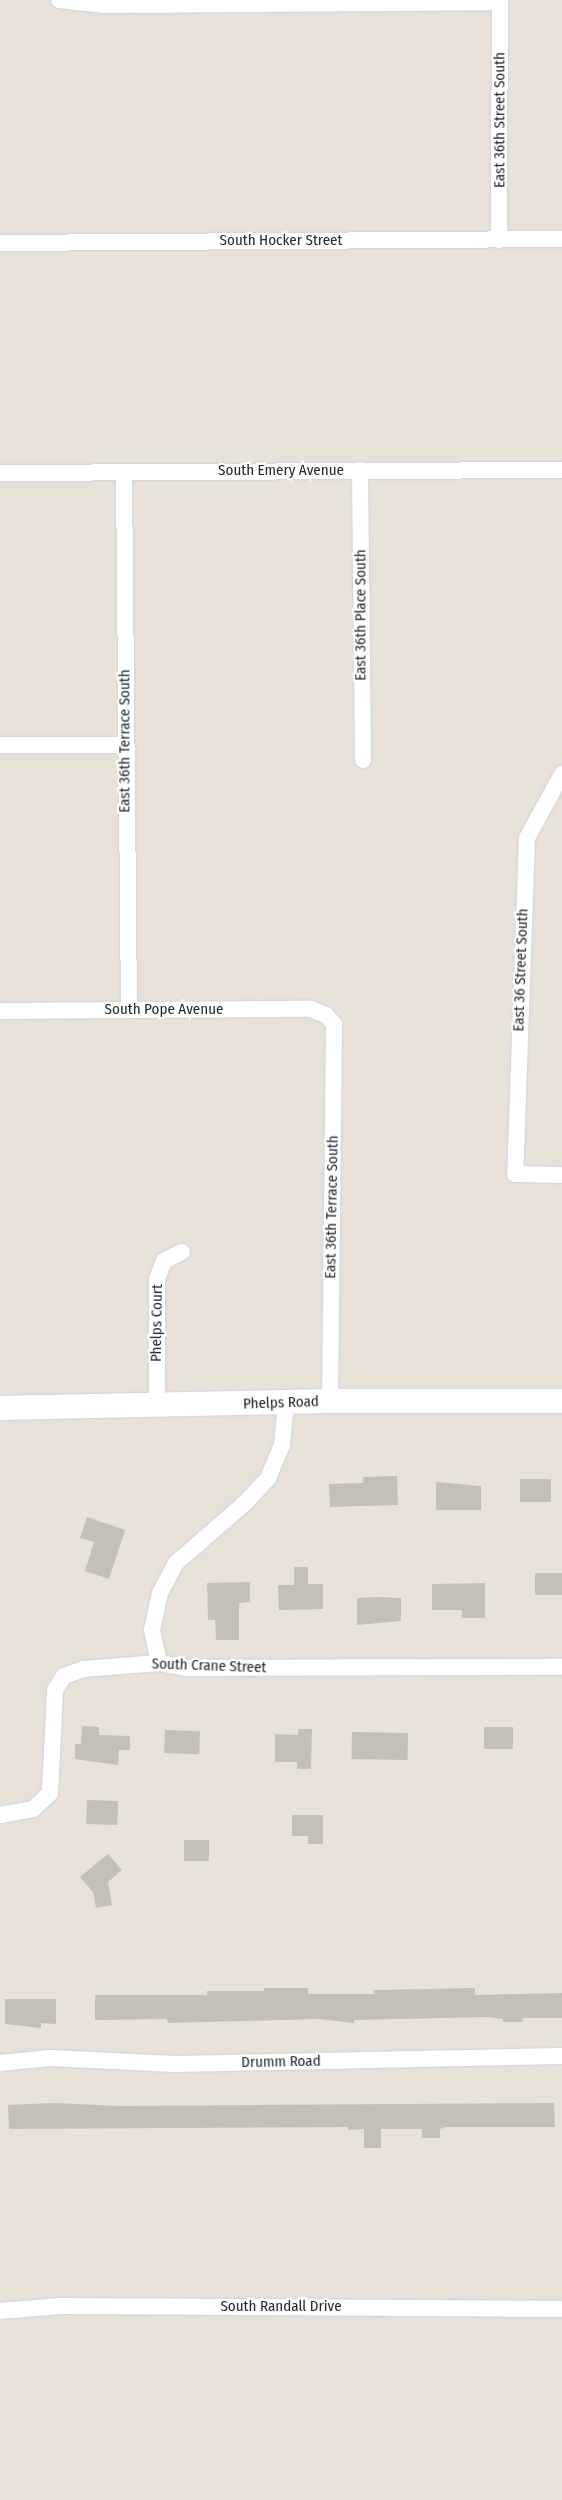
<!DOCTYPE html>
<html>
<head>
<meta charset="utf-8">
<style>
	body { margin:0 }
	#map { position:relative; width:562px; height:2500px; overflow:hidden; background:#e9e2d9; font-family:"Fira Sans Condensed",sans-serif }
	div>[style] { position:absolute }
	.building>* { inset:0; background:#c4bfb9; transform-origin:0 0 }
	.roads { filter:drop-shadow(0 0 1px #cfd2df) drop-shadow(0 0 1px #cfd2df) }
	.street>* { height:16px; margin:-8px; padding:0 8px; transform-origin:8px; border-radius:8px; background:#fff }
	.secondary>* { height:24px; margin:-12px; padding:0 12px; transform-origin:12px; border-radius:12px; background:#fff }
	span { translate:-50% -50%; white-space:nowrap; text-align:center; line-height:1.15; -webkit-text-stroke:4.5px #fff; paint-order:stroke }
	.street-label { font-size:15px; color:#272727 }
</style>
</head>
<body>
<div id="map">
	<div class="building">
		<div style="clip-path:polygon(397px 1476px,398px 1505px,330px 1507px,329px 1484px,363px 1483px,363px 1477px)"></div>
		<div style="left:520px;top:1479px;width:31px;height:23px"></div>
		<div style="clip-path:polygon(436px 1482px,481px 1486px,481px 1510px,436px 1510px)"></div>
		<div style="clip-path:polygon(87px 1517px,125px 1530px,109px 1579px,85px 1571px,94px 1542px,80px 1538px)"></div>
		<div style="clip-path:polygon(294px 1567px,308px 1567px,308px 1584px,323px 1584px,323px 1609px,279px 1610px,278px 1585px,294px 1585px)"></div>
		<div style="left:535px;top:1573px;width:27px;height:22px"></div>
		<div style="clip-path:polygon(250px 1582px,250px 1602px,239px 1603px,239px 1640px,216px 1640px,215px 1620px,208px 1620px,207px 1583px)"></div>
		<div style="clip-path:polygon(485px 1583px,485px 1618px,462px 1618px,462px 1610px,432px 1610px,432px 1584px)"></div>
		<div style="clip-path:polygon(377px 1597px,401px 1598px,401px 1621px,357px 1625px,357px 1598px)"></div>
		<div style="clip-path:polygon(82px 1726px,99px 1727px,99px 1735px,130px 1736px,130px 1750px,119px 1750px,118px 1765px,75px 1759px,75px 1744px,81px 1744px)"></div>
		<div style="left:484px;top:1727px;width:29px;height:22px"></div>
		<div style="clip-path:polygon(298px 1729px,312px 1729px,311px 1769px,297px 1769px,297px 1762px,275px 1762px,275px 1734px,298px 1735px)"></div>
		<div style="left:165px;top:1730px;width:35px;height:23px;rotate:2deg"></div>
		<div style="left:352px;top:1732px;width:56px;height:27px;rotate:1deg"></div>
		<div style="left:87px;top:1800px;width:31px;height:24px;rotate:2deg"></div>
		<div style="clip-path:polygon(292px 1815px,323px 1815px,323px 1844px,308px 1844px,308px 1836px,292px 1836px)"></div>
		<div style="left:184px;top:1840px;width:25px;height:21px"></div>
		<div style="clip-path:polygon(108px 1854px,122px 1870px,108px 1882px,112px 1905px,96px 1908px,93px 1892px,80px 1877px)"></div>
		<div style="clip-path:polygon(264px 1988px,308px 1988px,308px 1994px,374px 1994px,374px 1990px,429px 1989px,475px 1988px,475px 1995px,562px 1993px,562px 2018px,522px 2018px,523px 2022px,503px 2022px,503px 2019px,487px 2017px,354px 2020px,354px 2023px,319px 2019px,168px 2023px,167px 2019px,95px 2020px,95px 1995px,207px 1995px,207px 1991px,264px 1991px)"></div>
		<div style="clip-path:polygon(5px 1999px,56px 1999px,56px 2024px,41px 2023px,41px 2028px,5px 2024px)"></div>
		<div style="clip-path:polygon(53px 2103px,121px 2106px,554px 2103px,555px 2127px,446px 2127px,440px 2129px,440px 2138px,422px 2138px,422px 2129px,381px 2129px,381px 2148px,364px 2148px,364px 2129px,348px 2130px,348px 2127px,9px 2129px,8px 2105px)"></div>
	</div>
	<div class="roads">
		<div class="street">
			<div style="left:59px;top:0;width:45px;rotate:6.3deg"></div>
			<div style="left:104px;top:5px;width:396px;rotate:-0.4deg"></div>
			<div style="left:499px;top:240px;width:240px;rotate:-89.8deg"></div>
			<div style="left:0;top:243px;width:562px;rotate:-0.41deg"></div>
			<div style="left:360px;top:470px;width:290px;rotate:89.4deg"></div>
			<div style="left:124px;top:472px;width:538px;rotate:89.47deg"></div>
			<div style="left:0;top:473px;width:562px;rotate:-0.31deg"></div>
			<div style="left:0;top:745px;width:124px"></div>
			<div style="left:562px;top:774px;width:73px;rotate:118.7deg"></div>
			<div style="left:527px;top:838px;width:336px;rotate:92deg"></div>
			<div style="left:515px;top:1174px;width:47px;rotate:1.2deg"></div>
			<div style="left:0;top:1011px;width:311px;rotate:-0.4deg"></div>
			<div style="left:311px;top:1009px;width:16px;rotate:22deg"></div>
			<div style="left:326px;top:1015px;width:12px;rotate:48deg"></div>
			<div style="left:334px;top:1024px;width:377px;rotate:90.6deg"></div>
			<div style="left:157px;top:1406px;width:127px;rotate:-90deg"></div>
			<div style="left:157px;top:1279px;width:19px;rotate:-69deg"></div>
			<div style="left:164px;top:1261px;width:20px;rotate:-27deg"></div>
			<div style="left:159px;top:1663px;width:34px;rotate:-102deg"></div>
			<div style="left:152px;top:1630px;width:38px;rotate:-78deg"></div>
			<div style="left:160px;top:1593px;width:34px;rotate:-62deg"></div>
			<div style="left:176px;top:1563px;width:91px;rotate:-41deg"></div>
			<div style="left:245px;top:1503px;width:34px;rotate:-47deg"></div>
			<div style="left:268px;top:1478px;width:36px;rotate:-67deg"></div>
			<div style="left:282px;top:1445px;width:42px;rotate:-84.6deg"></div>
			<div style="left:0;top:1815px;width:34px;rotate:-10deg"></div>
			<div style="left:33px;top:1809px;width:23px;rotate:-43deg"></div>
			<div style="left:50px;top:1793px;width:103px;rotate:-87.2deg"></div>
			<div style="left:55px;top:1690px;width:17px;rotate:-57deg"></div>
			<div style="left:64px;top:1676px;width:20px;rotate:-20deg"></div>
			<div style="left:83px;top:1669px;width:76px;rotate:-4.5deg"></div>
			<div style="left:159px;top:1663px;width:27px;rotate:10deg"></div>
			<div style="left:186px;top:1668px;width:376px;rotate:-0.2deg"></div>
			<div style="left:0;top:2063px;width:51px;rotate:-5.6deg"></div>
			<div style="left:51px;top:2058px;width:124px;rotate:2.8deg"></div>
			<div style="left:175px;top:2064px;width:387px;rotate:-1.2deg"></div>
			<div style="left:0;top:2311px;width:61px;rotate:-4.7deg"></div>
			<div style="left:61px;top:2306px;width:501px;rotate:0.34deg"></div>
		</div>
		<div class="secondary">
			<div style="left:0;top:1408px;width:330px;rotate:-1.2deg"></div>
			<div style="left:330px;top:1401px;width:232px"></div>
		</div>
	</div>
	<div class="street-label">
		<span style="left:500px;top:120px;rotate:-90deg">East 36th Street South</span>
		<span style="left:281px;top:241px">South Hocker Street</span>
		<span style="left:281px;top:471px">South Emery Avenue</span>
		<span style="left:361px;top:615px;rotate:-90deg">East 36th Place South</span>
		<span style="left:125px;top:741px;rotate:-90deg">East 36th Terrace South</span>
		<span style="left:521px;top:970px;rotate:-88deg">East 36 Street South</span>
		<span style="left:164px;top:1010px">South Pope Avenue</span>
		<span style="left:332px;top:1207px;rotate:-89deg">East 36th Terrace South</span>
		<span style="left:157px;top:1323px;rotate:-89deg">Phelps Court</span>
		<span style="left:281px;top:1403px;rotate:-2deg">Phelps Road</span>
		<span style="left:209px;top:1666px;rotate:2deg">South Crane Street</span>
		<span style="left:281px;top:2062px;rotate:-1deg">Drumm Road</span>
		<span style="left:281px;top:2307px">South Randall Drive</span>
	</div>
</div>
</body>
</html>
